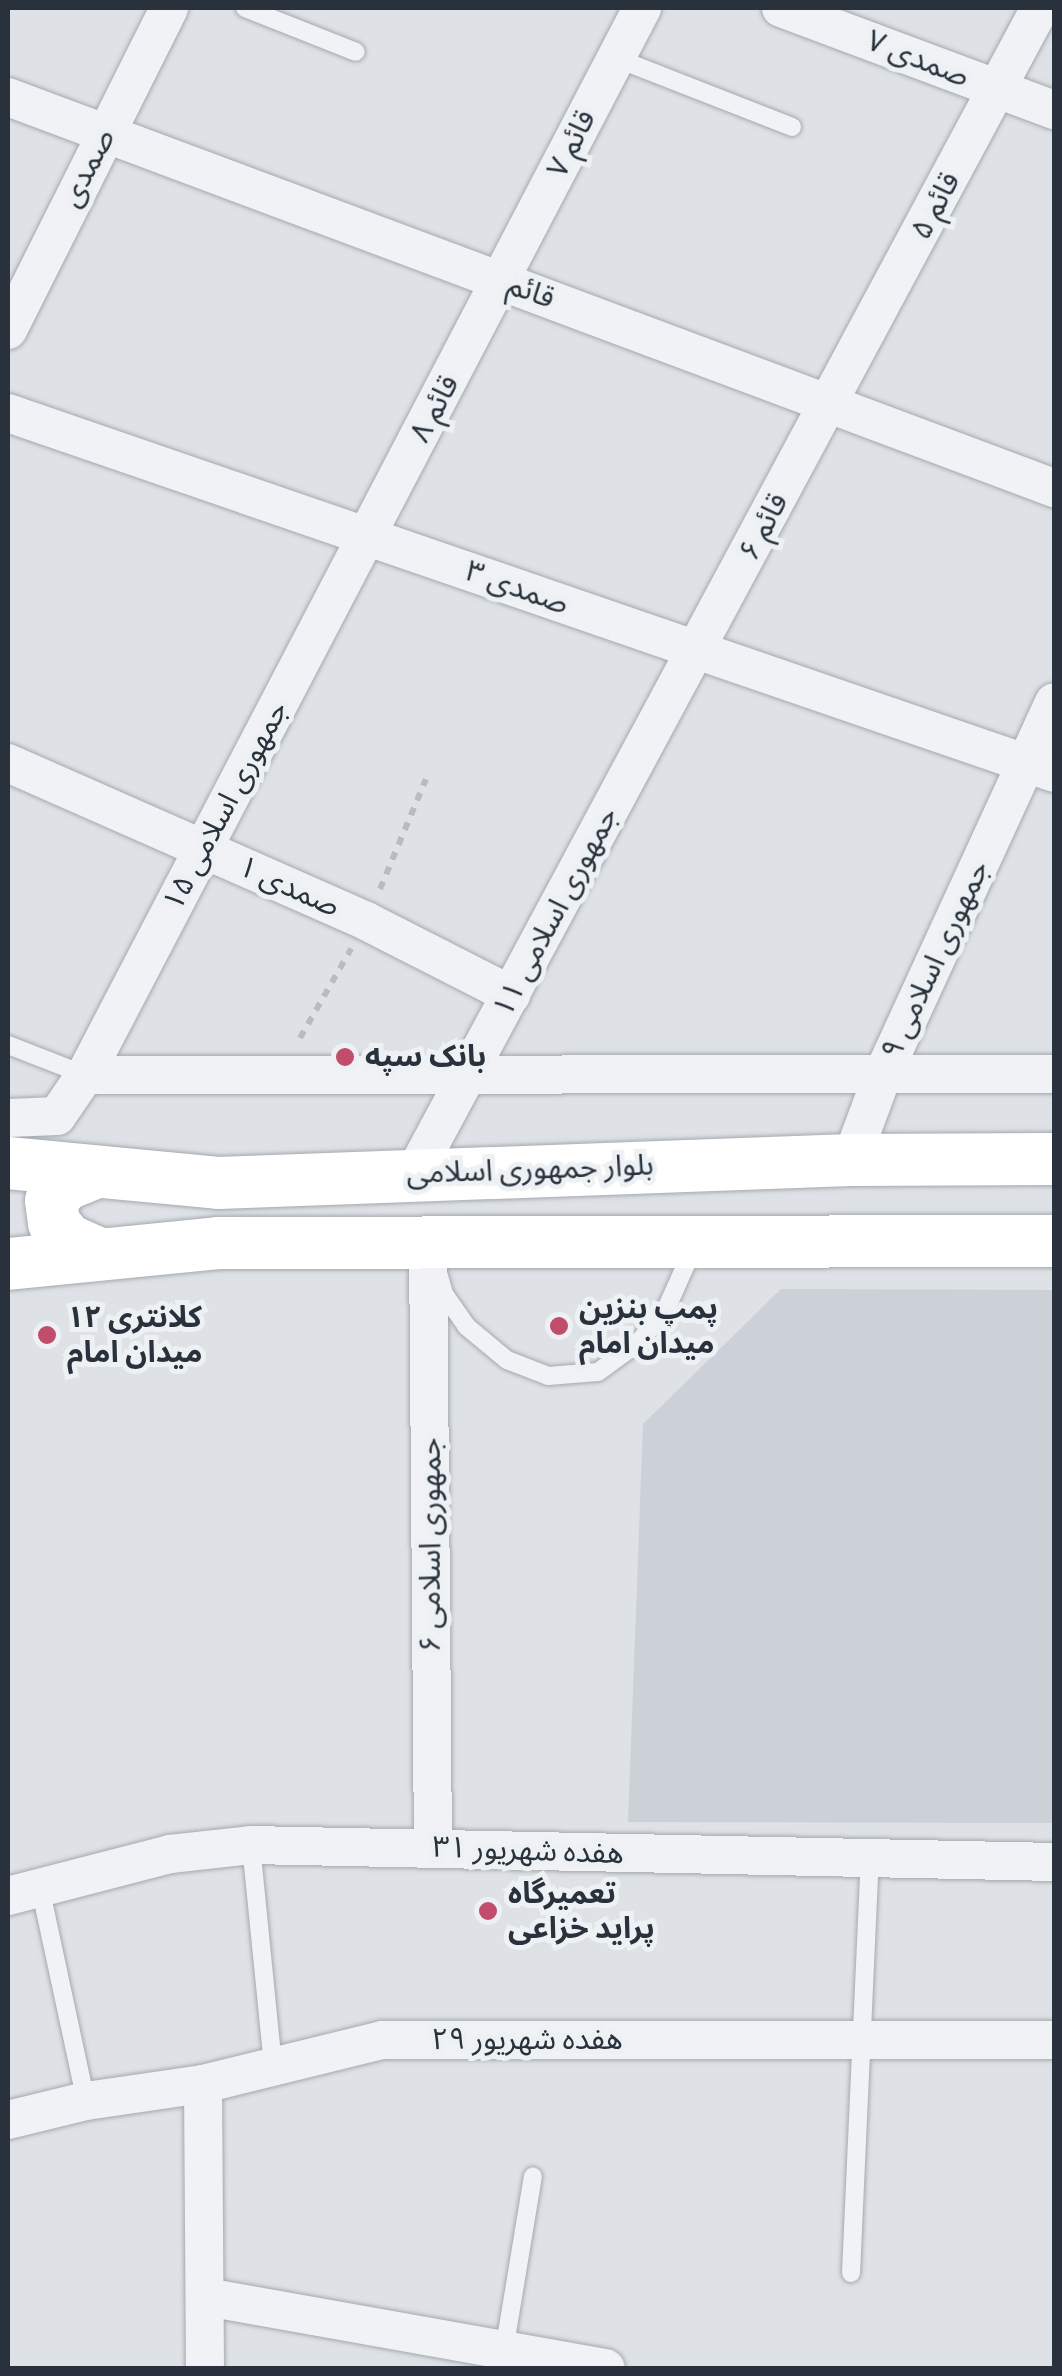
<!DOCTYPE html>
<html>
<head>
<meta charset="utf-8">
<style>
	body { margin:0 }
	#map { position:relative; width:1062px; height:2376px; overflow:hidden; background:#dee2e6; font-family:Signika,"Noto Sans Arabic",sans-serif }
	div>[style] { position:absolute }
	.built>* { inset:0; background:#ccd1d8 }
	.path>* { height:6px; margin-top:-3px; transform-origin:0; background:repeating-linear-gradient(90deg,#b8bcc1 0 8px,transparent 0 16px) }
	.roads { filter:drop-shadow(0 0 2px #a4a9b0) drop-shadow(0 0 2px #a4a9b0) }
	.lane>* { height:18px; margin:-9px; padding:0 9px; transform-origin:9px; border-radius:9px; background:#f0f2f5 }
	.street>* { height:38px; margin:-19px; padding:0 19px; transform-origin:19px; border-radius:19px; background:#f0f2f5 }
	.secondary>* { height:52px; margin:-26px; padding:0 26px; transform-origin:26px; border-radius:26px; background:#fff }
	.dots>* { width:28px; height:28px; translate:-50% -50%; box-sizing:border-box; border:5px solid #edf1f4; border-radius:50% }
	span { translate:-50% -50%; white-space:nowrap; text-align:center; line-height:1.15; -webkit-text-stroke:10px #edf1f4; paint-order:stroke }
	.street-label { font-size:30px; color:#28313c }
	.poi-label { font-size:30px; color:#28313c; font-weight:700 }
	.left { translate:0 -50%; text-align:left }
	.frame { position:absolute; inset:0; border:10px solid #28313c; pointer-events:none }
</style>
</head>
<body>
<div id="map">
	<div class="built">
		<div style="clip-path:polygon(781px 1289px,1054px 1290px,1054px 1823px,628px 1822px,643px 1424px)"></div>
	</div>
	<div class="path">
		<div style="left:380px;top:889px;width:119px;rotate:-67.3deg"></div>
		<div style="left:300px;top:1038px;width:103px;rotate:-60.2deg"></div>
	</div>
	<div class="roads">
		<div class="lane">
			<div style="left:245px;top:8px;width:119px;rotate:21.6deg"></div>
			<div style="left:616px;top:58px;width:189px;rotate:21.4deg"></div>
			<div style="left:8px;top:1045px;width:83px;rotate:21.3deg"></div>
			<div style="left:439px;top:1276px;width:19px;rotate:74deg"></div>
			<div style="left:444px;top:1294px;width:39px;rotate:55deg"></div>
			<div style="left:466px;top:1326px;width:53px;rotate:39.7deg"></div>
			<div style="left:507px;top:1360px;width:44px;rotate:21.3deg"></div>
			<div style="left:548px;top:1376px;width:50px;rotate:-4.6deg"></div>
			<div style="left:598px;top:1372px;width:51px;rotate:-36.2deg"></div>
			<div style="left:639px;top:1342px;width:45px;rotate:-51.3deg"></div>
			<div style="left:667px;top:1307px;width:64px;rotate:-65.9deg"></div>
			<div style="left:251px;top:1845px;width:223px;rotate:84.3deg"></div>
			<div style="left:40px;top:1887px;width:219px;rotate:77.9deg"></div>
			<div style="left:851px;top:2273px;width:413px;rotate:-87.4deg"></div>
			<div style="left:504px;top:2351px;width:177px;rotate:-80.6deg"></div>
		</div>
		<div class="street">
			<div style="left:781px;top:8px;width:291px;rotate:20.5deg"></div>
			<div style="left:8px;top:97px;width:1117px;rotate:20.5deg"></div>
			<div style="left:8px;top:330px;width:360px;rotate:-63.4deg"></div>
			<div style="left:8px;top:413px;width:1106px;rotate:18.99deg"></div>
			<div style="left:8px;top:763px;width:391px;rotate:23.8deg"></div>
			<div style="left:366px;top:921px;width:163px;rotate:27deg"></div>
			<div style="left:85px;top:1075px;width:1204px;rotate:-62.43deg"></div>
			<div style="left:8px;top:1118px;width:49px;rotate:-2.3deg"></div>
			<div style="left:57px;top:1116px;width:50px;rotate:-55.7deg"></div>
			<div style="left:85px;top:1075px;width:969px;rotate:-0.06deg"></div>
			<div style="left:851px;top:1160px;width:92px;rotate:-69.6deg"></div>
			<div style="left:883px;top:1074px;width:409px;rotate:-65.3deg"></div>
			<div style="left:414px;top:1174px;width:1323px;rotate:-61.77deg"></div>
			<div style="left:428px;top:1242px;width:606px;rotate:89.53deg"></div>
			<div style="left:8px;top:1896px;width:167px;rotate:-14.5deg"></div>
			<div style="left:170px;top:1854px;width:81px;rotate:-6.3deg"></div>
			<div style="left:251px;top:1845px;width:803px;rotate:1.21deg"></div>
			<div style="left:203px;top:2084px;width:284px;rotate:89.6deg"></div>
			<div style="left:8px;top:2120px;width:80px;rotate:-13.7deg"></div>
			<div style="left:86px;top:2101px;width:118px;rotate:-8.3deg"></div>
			<div style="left:203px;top:2084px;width:184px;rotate:-13.8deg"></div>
			<div style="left:382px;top:2040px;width:672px"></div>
			<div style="left:206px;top:2297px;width:406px;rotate:10.1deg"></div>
		</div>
		<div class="secondary">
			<div style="left:8px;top:1163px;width:211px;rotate:5.4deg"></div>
			<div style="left:218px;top:1183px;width:633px;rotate:-2.08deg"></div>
			<div style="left:851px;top:1160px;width:203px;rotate:-0.3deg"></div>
			<div style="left:92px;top:1174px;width:29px;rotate:158deg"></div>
			<div style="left:65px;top:1185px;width:21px;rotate:131deg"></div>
			<div style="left:51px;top:1201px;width:22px;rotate:82deg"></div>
			<div style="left:54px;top:1223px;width:22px;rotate:51deg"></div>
			<div style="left:68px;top:1240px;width:34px;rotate:24deg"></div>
			<div style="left:8px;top:1264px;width:211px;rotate:-5.7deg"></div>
			<div style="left:218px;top:1243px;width:836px;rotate:-0.14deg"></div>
		</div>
	</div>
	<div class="dots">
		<div style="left:345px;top:1057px;background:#c24c6b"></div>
		<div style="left:559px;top:1326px;background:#c24c6b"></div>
		<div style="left:47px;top:1335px;background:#c24c6b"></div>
		<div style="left:488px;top:1911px;background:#c24c6b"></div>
	</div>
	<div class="street-label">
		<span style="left:918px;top:59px;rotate:21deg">صمدی ۷</span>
		<span style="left:572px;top:144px;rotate:-63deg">قائم ۷</span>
		<span style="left:88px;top:168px;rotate:-63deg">صمدی</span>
		<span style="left:936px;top:206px;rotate:-62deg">قائم ۵</span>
		<span style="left:531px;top:292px;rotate:20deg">قائم</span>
		<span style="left:435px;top:409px;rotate:-62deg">قائم ۸</span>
		<span style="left:764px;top:527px;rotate:-62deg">قائم ۶</span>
		<span style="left:517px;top:588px;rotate:19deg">صمدی ۳</span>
		<span style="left:226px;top:806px;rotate:-62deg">جمهوری اسلامی ۱۵</span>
		<span style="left:289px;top:887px;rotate:24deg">صمدی ۱</span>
		<span style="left:556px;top:912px;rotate:-62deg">جمهوری اسلامی ۱۱</span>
		<span style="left:936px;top:960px;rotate:-65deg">جمهوری اسلامی ۹</span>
		<span style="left:530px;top:1170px;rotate:-2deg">بلوار جمهوری اسلامی</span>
		<span style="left:431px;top:1545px;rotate:-90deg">جمهوری اسلامی ۶</span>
		<span style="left:528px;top:1851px;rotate:2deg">هفده شهریور ۳۱</span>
		<span style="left:527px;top:2040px">هفده شهریور ۲۹</span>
	</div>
	<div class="poi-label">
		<span class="left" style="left:365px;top:1057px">بانک سپه</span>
		<span class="left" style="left:579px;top:1326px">پمپ بنزین<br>میدان امام</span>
		<span class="left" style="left:67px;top:1335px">کلانتری ۱۲<br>میدان امام</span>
		<span class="left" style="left:508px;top:1911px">تعمیرگاه<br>پراید خزاعی</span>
	</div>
	<div class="frame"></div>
</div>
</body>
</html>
